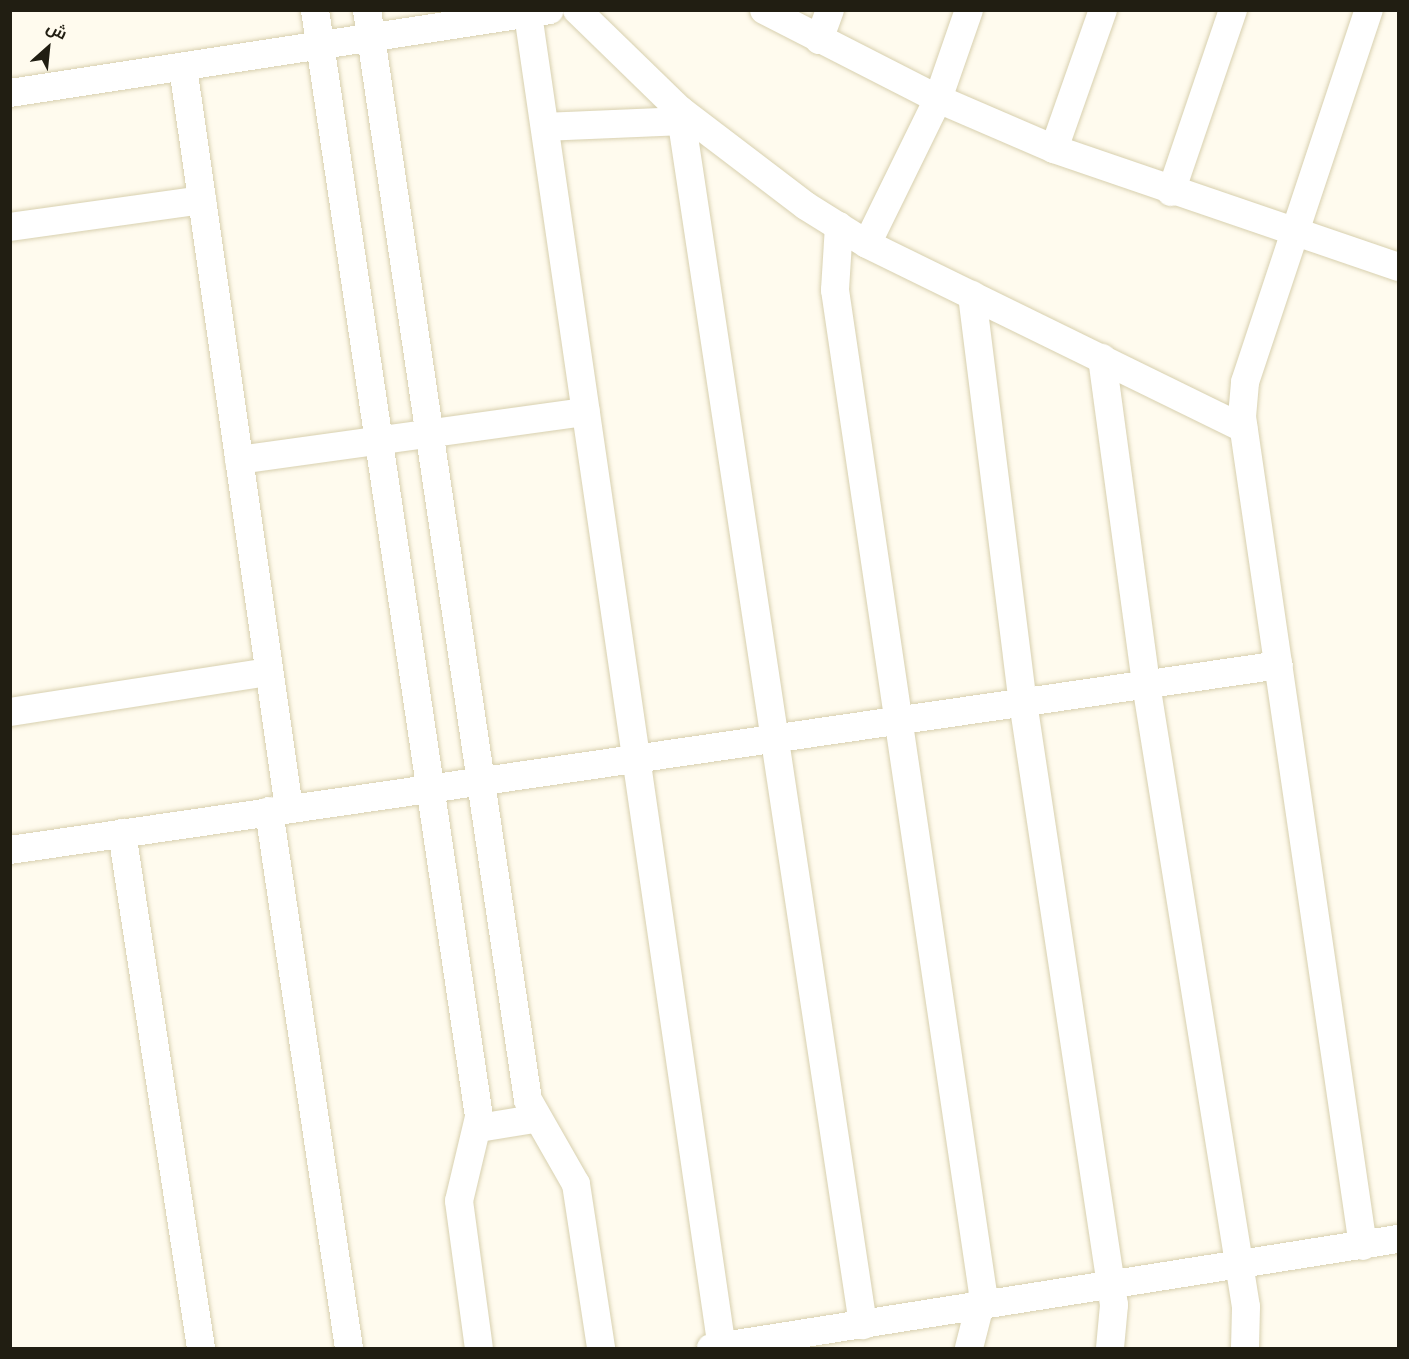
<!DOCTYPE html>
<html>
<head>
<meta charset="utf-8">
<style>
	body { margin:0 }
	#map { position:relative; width:1409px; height:1359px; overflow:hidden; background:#fffbee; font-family:Overpass,Cairo,sans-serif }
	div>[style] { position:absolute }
	.roads { filter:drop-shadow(0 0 2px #d8d0af) drop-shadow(0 0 2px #d8d0af) }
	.minor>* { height:28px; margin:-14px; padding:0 14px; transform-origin:14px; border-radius:14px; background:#fff }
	span { translate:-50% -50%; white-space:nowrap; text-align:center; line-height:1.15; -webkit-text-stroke:4.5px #fffbee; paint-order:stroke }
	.frame { position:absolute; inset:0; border:12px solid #211e12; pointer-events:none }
	.north { position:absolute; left:18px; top:18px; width:60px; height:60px; -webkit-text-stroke:4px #fffbee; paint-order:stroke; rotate:27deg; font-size:16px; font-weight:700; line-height:24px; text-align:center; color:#211e12 }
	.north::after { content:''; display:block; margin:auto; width:21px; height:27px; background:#211e12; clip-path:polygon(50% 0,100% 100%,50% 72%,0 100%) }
</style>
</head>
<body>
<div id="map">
	<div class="roads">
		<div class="minor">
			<div style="left:315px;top:10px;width:1119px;rotate:81.57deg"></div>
			<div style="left:479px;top:1117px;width:86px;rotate:103.4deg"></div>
			<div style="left:459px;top:1201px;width:148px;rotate:82.3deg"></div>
			<div style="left:367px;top:10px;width:1102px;rotate:81.6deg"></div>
			<div style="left:528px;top:1100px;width:97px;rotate:60.3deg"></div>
			<div style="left:576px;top:1184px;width:166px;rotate:81.3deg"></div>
			<div style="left:577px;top:10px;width:144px;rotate:44.2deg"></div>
			<div style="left:680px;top:110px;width:158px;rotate:37.3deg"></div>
			<div style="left:806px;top:206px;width:72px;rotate:31.9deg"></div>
			<div style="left:867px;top:244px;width:419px;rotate:26.1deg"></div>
			<div style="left:764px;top:10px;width:195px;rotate:27.1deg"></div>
			<div style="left:938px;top:99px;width:126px;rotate:23.3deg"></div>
			<div style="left:1054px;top:149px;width:364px;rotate:18.9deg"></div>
			<div style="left:528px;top:14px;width:1348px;rotate:81.73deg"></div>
			<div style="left:819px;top:40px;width:32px;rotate:-70deg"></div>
			<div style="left:183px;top:67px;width:749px;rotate:81.86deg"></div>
			<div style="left:10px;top:93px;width:546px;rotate:-8.74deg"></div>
			<div style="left:680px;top:110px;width:1229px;rotate:81.43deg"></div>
			<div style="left:545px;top:127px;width:137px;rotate:-2.5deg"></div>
			<div style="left:1054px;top:149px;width:147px;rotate:-70.6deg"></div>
			<div style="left:1171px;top:192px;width:192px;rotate:-71.2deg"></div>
			<div style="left:839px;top:226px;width:64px;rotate:93.6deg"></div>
			<div style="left:835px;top:290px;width:1014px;rotate:81.61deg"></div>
			<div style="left:983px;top:1293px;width:57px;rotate:104.3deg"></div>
			<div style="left:10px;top:227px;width:194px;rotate:-8deg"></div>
			<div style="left:867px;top:244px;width:161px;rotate:-63.9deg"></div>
			<div style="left:938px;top:99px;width:94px;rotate:-70.8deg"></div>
			<div style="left:972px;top:295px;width:410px;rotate:82.9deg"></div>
			<div style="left:1023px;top:702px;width:610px;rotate:81.42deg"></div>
			<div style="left:1114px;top:1305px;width:43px;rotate:95.3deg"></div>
			<div style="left:1102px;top:358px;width:329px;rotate:82.3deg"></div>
			<div style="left:1146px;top:684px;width:631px;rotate:80.88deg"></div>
			<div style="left:1246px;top:1307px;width:41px;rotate:91.4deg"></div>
			<div style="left:239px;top:460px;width:350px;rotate:-7.9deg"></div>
			<div style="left:10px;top:712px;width:262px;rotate:-8.8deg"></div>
			<div style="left:269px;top:811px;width:543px;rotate:81.53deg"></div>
			<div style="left:122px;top:833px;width:521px;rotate:81.28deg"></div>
			<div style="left:10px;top:850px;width:1282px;rotate:-8.29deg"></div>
			<div style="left:479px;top:1128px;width:56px;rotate:-9.3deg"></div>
			<div style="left:1363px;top:1246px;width:838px;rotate:-98.3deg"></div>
			<div style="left:1242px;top:417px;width:35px;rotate:-85deg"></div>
			<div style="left:1245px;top:382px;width:392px;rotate:-71.6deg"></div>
			<div style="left:711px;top:1348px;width:696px;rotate:-9.02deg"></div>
		</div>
	</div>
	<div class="frame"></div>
	<div class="north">ش</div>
</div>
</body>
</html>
